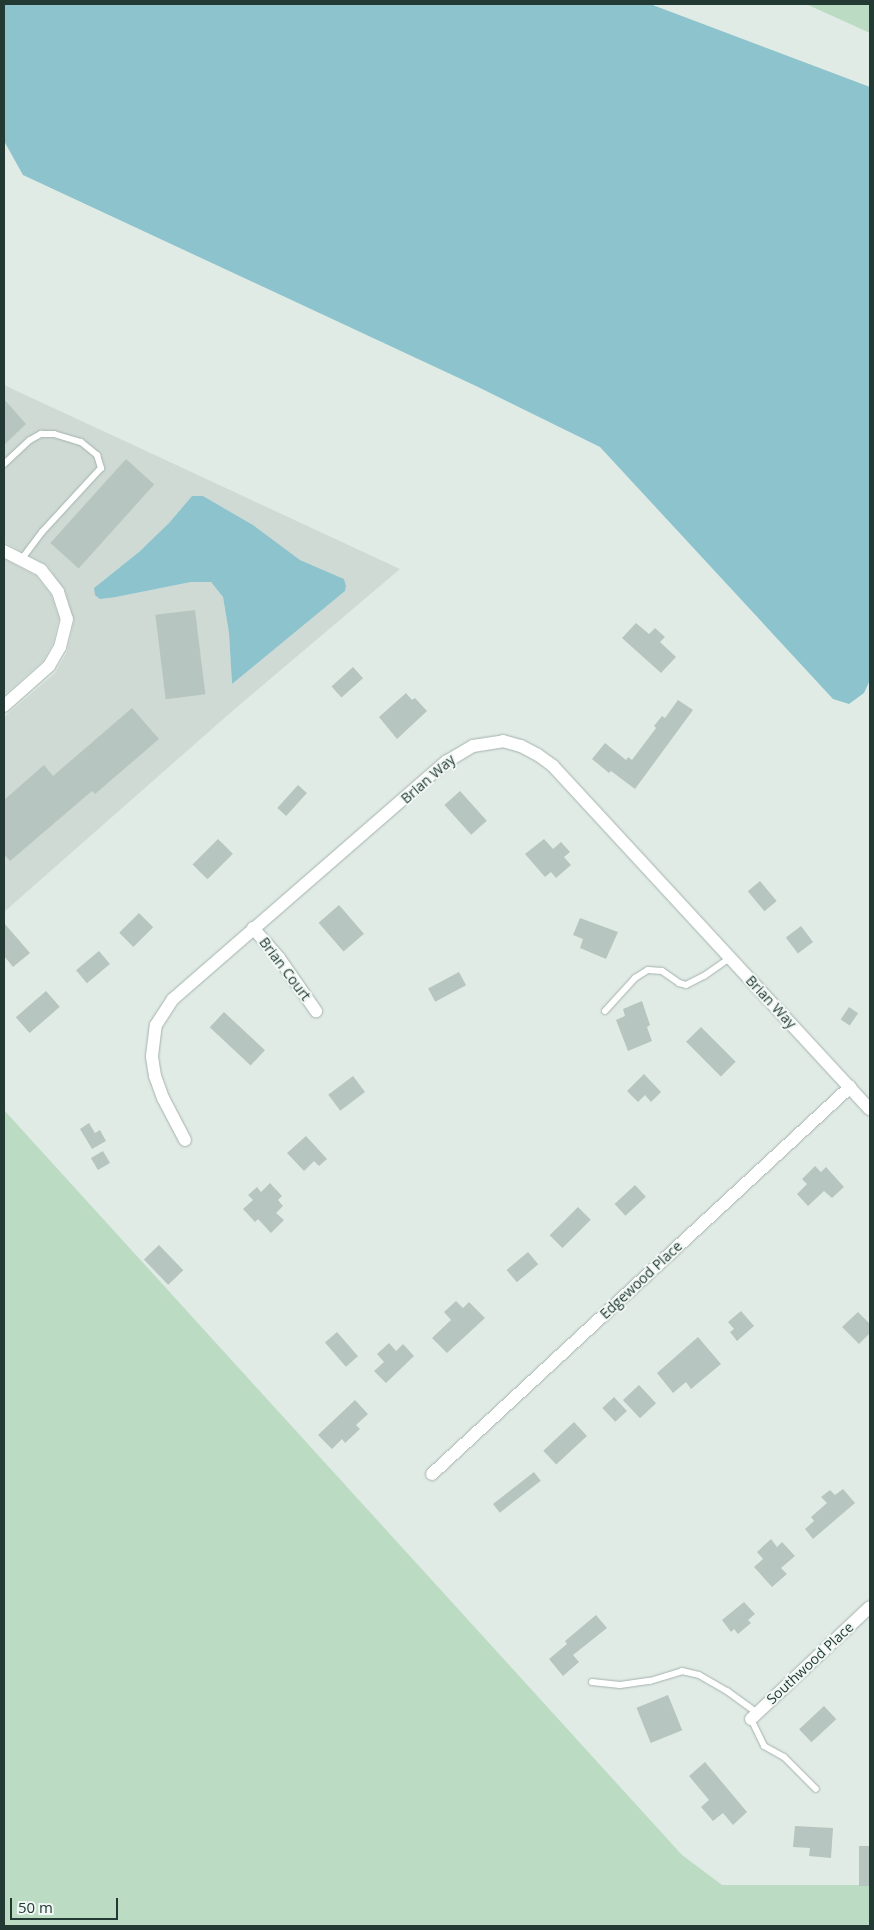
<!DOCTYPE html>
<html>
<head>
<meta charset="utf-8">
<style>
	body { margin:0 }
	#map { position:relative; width:874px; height:1930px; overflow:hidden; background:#e1ebe6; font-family:"Open Sans",sans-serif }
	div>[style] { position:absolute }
	.built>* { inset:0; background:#cfdad5 }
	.green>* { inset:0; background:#bbdbc3 }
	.water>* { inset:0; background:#8cc3cd }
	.building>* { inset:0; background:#b6c5bf; transform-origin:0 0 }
	.roads { filter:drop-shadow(0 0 1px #a4b2ad) drop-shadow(0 0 1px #a4b2ad) }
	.service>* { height:6px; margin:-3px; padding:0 3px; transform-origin:3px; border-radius:3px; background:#fff }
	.minor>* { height:12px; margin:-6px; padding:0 6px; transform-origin:6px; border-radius:6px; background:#fff }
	span { translate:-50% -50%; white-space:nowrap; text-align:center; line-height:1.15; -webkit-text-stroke:4px #f1f7f4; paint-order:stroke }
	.street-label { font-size:14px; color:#223a33 }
	.frame { position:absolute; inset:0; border:5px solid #223a33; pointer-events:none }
	.scale { position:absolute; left:10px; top:1898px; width:108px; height:22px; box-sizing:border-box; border:2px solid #223a33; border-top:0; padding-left:6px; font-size:15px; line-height:18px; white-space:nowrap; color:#223a33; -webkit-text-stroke:4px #f1f7f4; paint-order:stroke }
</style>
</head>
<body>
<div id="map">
	<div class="built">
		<div style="clip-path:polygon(evenodd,4px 385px,400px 569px,229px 714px,4px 912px,4px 717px,55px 673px,67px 652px,74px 622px,65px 590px,47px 565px,4px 542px,4px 385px,192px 496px,203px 496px,253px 525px,300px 560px,344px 579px,346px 586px,345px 591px,232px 684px,229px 633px,223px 597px,211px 582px,191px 582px,116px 597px,94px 588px,139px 552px,169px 523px,192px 496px)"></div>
		<div style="clip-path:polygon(4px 559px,36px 576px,51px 595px,59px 618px,53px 643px,43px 661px,4px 695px)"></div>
	</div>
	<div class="green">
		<div style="clip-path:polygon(806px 4px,870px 4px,870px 33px)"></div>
		<div style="clip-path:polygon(4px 1110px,682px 1855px,722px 1885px,870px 1885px,870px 1926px,4px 1926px)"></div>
	</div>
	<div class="water">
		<div style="clip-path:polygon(4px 4px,650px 4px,870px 87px,870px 680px,864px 693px,849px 704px,833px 699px,600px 447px,476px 386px,23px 175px,4px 141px)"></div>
		<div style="clip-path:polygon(192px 496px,203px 496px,253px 525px,300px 560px,344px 579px,346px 586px,345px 591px,232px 684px,229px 633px,223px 597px,211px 582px,191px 582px,116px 597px,100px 599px,95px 595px,94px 588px,139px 552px,169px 523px)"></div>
	</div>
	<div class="building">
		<div style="clip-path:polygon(4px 399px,26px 424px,4px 445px)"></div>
		<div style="left:126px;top:459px;width:38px;height:113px;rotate:42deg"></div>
		<div style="left:195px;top:610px;width:85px;height:40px;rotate:83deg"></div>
		<div style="clip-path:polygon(636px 623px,649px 634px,655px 628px,665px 637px,660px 642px,676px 657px,661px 673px,622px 638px)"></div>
		<div style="left:353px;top:667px;width:15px;height:29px;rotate:48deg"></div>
		<div style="clip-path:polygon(406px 693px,412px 700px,415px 698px,427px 711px,397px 739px,379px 717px)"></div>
		<div style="clip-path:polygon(678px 700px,693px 710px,635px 789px,611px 771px,609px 773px,592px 759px,605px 743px,626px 760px,628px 757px,632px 760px,656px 728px,654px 726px,662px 716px,665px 718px)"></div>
		<div style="clip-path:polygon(132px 708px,159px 739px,95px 794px,92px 791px,10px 861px,4px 854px,4px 800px,44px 765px,53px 776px)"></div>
		<div style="left:298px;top:785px;width:12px;height:31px;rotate:42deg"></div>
		<div style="left:460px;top:791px;width:40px;height:21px;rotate:48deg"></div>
		<div style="left:218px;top:839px;width:21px;height:36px;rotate:45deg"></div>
		<div style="clip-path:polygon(544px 839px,553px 849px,561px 842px,570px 852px,564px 857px,571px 865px,556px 878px,551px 872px,545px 877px,525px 854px)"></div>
		<div style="left:760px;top:881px;width:26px;height:16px;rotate:50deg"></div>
		<div style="left:339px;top:905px;width:38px;height:27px;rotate:49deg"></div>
		<div style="left:139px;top:913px;width:20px;height:28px;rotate:45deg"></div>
		<div style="clip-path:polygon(580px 918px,618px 932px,606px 959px,580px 948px,583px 939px,573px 935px)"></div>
		<div style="clip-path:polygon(4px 923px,30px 953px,13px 967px,4px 956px)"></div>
		<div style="left:801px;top:926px;width:20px;height:19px;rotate:53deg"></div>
		<div style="left:99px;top:951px;width:17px;height:30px;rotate:50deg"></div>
		<div style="left:459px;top:972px;width:15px;height:35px;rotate:62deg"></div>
		<div style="left:46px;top:991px;width:21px;height:40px;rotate:49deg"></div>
		<div style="clip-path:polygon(642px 1001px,650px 1025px,647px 1027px,652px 1041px,628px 1051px,616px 1020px,625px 1016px,623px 1009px)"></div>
		<div style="left:849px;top:1007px;width:11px;height:15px;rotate:34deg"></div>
		<div style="left:224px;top:1012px;width:56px;height:21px;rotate:43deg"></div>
		<div style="left:701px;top:1027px;width:49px;height:21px;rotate:45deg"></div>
		<div style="clip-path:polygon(644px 1074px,661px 1092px,651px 1102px,645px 1095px,638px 1102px,627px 1091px)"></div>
		<div style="left:353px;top:1076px;width:20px;height:31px;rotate:53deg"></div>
		<div style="clip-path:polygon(89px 1123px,95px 1133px,100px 1130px,106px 1141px,92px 1149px,80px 1129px)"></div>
		<div style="clip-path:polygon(306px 1136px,327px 1159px,319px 1166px,314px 1161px,304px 1171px,287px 1153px)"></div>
		<div style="left:103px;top:1151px;width:14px;height:14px;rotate:60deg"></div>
		<div style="clip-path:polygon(815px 1166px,821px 1172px,826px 1167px,844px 1187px,832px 1198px,824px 1191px,808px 1206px,797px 1194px,807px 1184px,802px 1179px)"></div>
		<div style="clip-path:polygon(270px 1183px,282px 1196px,278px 1200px,283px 1206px,276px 1213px,284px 1220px,271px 1233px,258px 1219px,255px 1222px,243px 1209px,253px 1200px,248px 1195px,257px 1187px,261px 1192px)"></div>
		<div style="left:635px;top:1185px;width:16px;height:28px;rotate:47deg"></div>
		<div style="left:578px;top:1207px;width:18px;height:40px;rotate:45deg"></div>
		<div style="left:159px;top:1245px;width:35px;height:21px;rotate:46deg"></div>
		<div style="left:528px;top:1252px;width:16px;height:28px;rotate:50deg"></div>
		<div style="clip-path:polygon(456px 1301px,463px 1308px,469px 1302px,485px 1318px,447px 1353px,432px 1338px,451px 1320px,444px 1312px)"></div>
		<div style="clip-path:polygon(741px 1311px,754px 1326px,737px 1341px,730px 1332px,734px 1329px,728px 1322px)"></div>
		<div style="clip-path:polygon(858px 1312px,870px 1324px,870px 1333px,859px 1344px,842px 1327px)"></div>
		<div style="left:337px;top:1332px;width:32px;height:16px;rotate:49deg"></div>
		<div style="clip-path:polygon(698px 1337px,721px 1364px,691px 1389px,686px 1382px,673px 1393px,657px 1373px)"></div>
		<div style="clip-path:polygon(389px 1343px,396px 1351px,403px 1344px,414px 1356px,386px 1383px,374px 1371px,384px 1362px,377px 1354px)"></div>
		<div style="left:639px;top:1385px;width:25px;height:22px;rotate:47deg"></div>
		<div style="left:614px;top:1397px;width:19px;height:16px;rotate:47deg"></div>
		<div style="clip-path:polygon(355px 1400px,368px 1414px,356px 1425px,360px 1429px,345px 1443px,342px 1439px,332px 1449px,318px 1435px)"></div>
		<div style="left:574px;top:1422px;width:19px;height:42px;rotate:47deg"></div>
		<div style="left:534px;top:1472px;width:11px;height:52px;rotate:52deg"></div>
		<div style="clip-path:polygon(843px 1489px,855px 1503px,813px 1539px,805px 1529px,814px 1521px,811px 1517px,827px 1503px,821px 1497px,830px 1490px,835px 1495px)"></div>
		<div style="clip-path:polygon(771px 1539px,777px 1547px,782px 1542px,795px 1556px,781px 1568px,787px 1574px,772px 1587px,754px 1567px,763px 1559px,757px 1552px)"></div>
		<div style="clip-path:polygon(744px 1602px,755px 1614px,748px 1620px,751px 1623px,738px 1634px,734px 1629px,731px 1632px,722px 1620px)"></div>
		<div style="clip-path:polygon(596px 1615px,607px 1628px,573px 1655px,579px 1662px,563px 1676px,549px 1659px,567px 1644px,565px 1641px)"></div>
		<div style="left:668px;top:1695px;width:38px;height:34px;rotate:68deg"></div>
		<div style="left:824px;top:1706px;width:18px;height:34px;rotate:47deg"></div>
		<div style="clip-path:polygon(705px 1762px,747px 1812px,733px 1825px,723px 1813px,713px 1821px,701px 1807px,709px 1800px,689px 1776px)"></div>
		<div style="clip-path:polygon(795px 1826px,833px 1828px,831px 1858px,809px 1856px,810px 1848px,793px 1847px)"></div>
		<div style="left:870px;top:1846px;width:40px;height:11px;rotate:90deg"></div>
	</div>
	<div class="roads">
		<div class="service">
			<div style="left:4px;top:464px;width:35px;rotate:-43deg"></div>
			<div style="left:30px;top:440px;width:13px;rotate:-29deg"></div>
			<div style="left:41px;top:434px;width:13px"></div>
			<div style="left:54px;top:434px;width:28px;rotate:17deg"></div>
			<div style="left:81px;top:442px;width:21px;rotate:39deg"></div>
			<div style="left:97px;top:455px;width:14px;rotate:73deg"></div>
			<div style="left:101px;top:468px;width:87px;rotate:132.7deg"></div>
			<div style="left:42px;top:532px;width:35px;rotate:127deg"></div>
			<div style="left:605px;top:1011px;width:45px;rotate:-47.7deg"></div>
			<div style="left:635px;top:978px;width:15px;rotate:-32deg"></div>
			<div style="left:648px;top:970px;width:14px;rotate:4deg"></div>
			<div style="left:662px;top:971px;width:21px;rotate:35deg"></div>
			<div style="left:679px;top:983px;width:7px;rotate:16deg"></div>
			<div style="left:686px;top:985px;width:20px;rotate:-27deg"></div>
			<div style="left:704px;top:976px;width:32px;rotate:-35deg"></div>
			<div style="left:592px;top:1682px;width:28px;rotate:6deg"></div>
			<div style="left:620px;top:1685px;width:30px;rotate:-8deg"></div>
			<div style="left:650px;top:1681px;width:34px;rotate:-17deg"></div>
			<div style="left:682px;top:1671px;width:17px;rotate:13deg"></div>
			<div style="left:699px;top:1675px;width:32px;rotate:30deg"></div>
			<div style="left:727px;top:1691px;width:37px;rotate:36deg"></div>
			<div style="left:751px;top:1719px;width:30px;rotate:64deg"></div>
			<div style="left:764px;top:1746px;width:23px;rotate:29deg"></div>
			<div style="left:784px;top:1757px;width:45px;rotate:45deg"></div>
		</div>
		<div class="minor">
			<div style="left:4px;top:551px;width:42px;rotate:27.2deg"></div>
			<div style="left:41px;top:570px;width:28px;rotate:52deg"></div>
			<div style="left:58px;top:592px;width:28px;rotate:72deg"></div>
			<div style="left:67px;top:619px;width:29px;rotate:104deg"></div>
			<div style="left:60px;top:647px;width:22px;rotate:120deg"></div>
			<div style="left:49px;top:666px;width:60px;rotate:138.4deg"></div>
			<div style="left:253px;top:928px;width:40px;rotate:49deg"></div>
			<div style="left:279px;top:958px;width:65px;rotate:55.1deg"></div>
			<div style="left:185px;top:1140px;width:47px;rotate:-117.6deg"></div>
			<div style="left:163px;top:1098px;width:23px;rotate:-110deg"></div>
			<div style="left:155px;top:1076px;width:20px;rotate:-99deg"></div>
			<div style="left:152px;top:1056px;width:31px;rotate:-83deg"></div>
			<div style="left:156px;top:1025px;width:31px;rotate:-57deg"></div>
			<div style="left:173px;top:999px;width:362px;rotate:-41deg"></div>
			<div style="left:446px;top:762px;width:31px;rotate:-31deg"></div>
			<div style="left:473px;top:746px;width:30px;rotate:-9deg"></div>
			<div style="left:503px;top:741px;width:19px;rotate:16deg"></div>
			<div style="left:521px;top:746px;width:19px;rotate:28deg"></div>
			<div style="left:538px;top:755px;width:19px;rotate:36deg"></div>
			<div style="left:553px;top:766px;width:467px;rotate:47.3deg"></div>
			<div style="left:432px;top:1474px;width:570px;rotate:-42.79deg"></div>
			<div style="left:751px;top:1719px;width:163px;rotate:-43.3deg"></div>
		</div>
	</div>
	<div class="street-label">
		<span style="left:428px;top:779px;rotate:-41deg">Brian Way</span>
		<span style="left:285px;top:969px;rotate:53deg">Brian Court</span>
		<span style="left:771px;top:1002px;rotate:47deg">Brian Way</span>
		<span style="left:641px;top:1280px;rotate:-43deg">Edgewood Place</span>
		<span style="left:810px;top:1663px;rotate:-43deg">Southwood Place</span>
	</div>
	<div class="frame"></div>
	<div class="scale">50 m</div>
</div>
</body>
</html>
